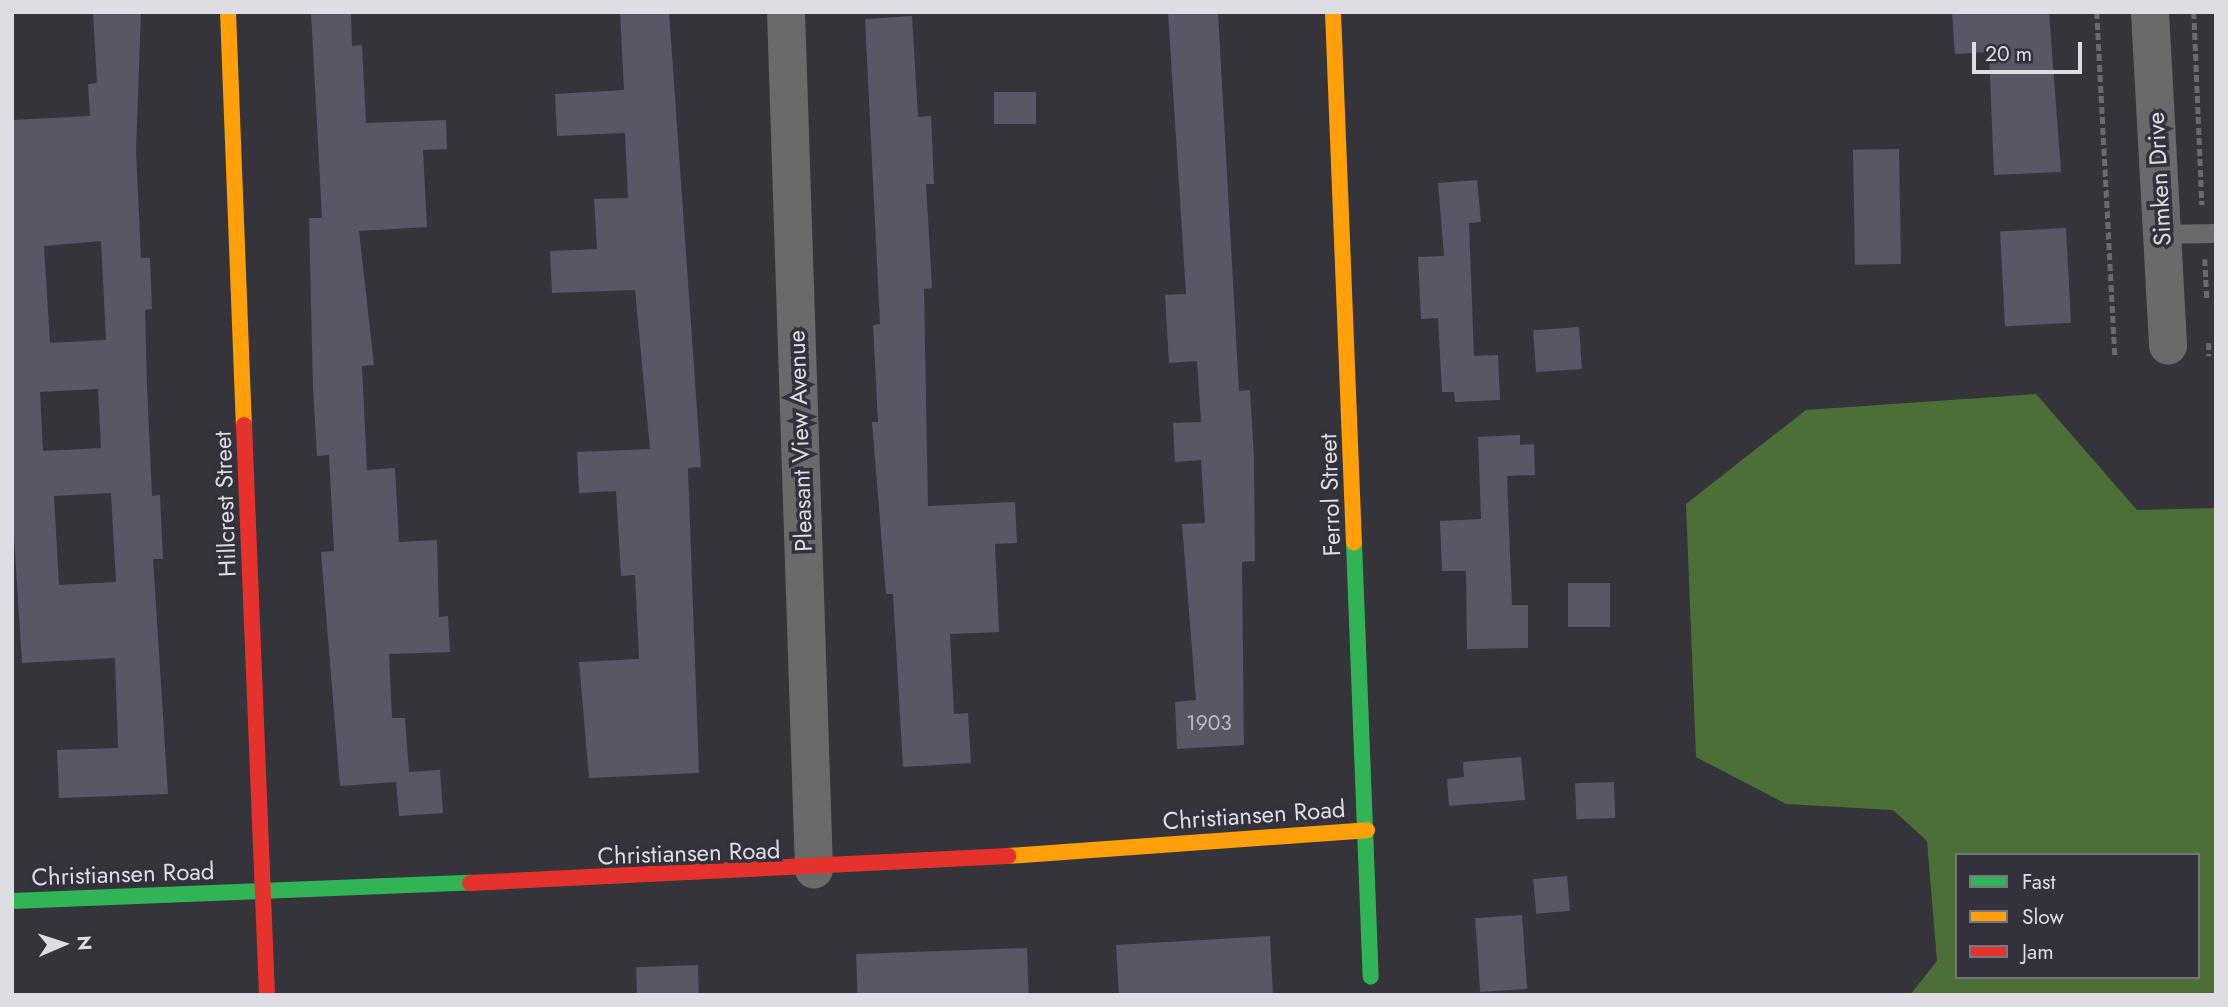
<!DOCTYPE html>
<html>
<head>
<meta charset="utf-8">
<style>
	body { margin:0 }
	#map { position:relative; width:2228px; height:1007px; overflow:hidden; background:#35343a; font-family:Jost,sans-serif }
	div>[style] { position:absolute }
	.forest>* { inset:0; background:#4c6f38 }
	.building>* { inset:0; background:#595665; transform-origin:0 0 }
	.path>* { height:4.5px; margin-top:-2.25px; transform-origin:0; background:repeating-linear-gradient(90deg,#6b6b6d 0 7px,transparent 0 10.5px) }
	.lane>* { height:19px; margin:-9.5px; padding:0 9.5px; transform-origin:9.5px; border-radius:9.5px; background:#6b6a6a }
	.street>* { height:38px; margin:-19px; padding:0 19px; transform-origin:19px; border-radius:19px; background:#6b6a6a }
	.fast>* { height:16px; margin:-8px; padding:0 8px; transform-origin:8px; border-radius:8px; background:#30b455 }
	.slow>* { height:16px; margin:-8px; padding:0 8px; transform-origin:8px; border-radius:8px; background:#ff9f0a }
	.jam>* { height:16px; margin:-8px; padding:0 8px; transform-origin:8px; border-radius:8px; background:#e5322d }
	span { translate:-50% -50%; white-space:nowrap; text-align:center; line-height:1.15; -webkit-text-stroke:7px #33323c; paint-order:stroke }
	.number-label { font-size:21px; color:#bdbbc4 }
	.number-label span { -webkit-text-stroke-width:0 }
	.street-label { font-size:24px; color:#dedde3 }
	.frame { position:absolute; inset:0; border:14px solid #dedde3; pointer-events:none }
	.legend { position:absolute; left:1955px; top:853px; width:245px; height:126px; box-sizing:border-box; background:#33323c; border:2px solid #77767f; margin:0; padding:9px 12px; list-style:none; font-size:21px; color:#dedde3 }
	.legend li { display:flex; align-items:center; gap:14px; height:35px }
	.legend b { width:35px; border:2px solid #77767f }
	.north { position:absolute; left:28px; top:909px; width:70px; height:70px; -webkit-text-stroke:5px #33323c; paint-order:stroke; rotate:87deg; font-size:19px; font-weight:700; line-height:28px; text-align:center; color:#dedde3 }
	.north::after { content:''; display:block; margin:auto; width:24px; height:32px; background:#dedde3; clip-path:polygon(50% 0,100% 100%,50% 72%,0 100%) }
	.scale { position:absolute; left:1972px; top:42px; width:110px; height:32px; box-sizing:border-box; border:4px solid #dedde3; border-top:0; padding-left:9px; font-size:21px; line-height:24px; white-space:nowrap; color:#dedde3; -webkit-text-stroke:5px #33323c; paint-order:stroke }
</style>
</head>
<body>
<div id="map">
	<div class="forest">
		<div style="clip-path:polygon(evenodd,2036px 394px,2137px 510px,2216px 508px,2216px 995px,1910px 995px,1937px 961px,1927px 841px,1893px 810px,1786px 804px,1696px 757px,1686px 504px,1806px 410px,2036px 394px,1957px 855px,2198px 855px,2198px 977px,1957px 977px,1957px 855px)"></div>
	</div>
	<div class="building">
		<div style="clip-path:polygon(evenodd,93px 12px,141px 12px,136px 150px,141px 258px,150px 258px,152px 309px,145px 310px,147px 386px,152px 496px,160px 495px,163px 559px,153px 559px,168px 794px,59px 798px,57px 750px,118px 748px,115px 658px,22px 663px,14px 537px,12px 120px,90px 116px,88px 84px,97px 83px,93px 12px,101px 241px,106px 340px,50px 343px,44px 246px,101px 241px,93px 12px,98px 389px,101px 448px,43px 451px,40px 392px,98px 389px,93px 12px,111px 493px,116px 582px,59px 585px,54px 496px,111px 493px)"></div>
		<div style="clip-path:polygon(311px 12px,351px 12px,352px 46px,362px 45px,366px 123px,446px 120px,447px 149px,423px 150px,427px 227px,359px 231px,374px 365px,362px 366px,367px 470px,395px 468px,399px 542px,437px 540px,439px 617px,448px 616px,450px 652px,389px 654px,392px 718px,405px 718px,409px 772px,440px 770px,443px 813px,399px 816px,396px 782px,340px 786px,321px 552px,334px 551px,329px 455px,317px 456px,313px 388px,309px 218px,322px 218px)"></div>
		<div style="clip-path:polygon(620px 12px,669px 12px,701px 467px,688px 468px,699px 773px,589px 778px,579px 662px,639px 659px,635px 575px,621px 576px,616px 491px,579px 493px,577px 452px,650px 449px,635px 290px,552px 293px,550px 251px,597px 249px,594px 199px,628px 198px,625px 133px,557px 136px,555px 94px,624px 90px)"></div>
		<div style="clip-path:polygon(1168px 12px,1218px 12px,1239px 391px,1250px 390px,1254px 458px,1255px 561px,1242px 562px,1244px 745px,1177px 749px,1175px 702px,1196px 700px,1182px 524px,1205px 523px,1201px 460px,1175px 462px,1173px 423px,1201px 422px,1197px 361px,1169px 363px,1165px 295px,1186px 294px)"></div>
		<div style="clip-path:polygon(1952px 12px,2049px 12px,2061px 172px,1994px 175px,1989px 52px,1955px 54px)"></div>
		<div style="clip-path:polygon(912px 16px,918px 117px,931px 116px,934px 184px,926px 184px,932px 288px,924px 289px,928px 506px,1015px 502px,1017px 543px,995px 544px,999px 632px,950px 634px,954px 714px,968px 713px,971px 763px,903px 767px,893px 594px,886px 594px,872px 422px,878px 422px,873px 325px,880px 324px,865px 19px)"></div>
		<div style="left:1036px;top:92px;width:32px;height:42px;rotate:90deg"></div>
		<div style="left:1899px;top:149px;width:115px;height:46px;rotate:89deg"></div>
		<div style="clip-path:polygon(1477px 180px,1481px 222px,1469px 223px,1474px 356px,1498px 355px,1500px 400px,1455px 402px,1454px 392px,1442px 392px,1438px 318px,1421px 319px,1418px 257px,1444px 256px,1438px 183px)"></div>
		<div style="left:2066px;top:228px;width:95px;height:66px;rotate:87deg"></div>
		<div style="left:1579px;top:327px;width:42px;height:46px;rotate:86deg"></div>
		<div style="clip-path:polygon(1520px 435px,1520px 445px,1534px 444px,1535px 475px,1507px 476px,1512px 605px,1528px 605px,1528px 648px,1467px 649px,1466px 571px,1442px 571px,1440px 521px,1481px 519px,1478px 437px)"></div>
		<div style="left:1610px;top:583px;width:44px;height:42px;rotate:90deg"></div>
		<div style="clip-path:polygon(1521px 757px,1525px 800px,1449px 806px,1447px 779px,1464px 777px,1463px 762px)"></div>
		<div style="left:1614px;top:782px;width:36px;height:39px;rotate:88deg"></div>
		<div style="left:1567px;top:876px;width:35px;height:34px;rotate:85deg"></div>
		<div style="left:1522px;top:915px;width:74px;height:47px;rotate:86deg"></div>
		<div style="clip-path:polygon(1270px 936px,1273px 995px,1119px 995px,1116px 945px)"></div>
		<div style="left:1027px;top:948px;width:46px;height:171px;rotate:88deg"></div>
		<div style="left:698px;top:965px;width:30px;height:62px;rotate:88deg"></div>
	</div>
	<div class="path">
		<div style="left:2097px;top:12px;width:346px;rotate:87deg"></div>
		<div style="left:2194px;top:12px;width:193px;rotate:87.6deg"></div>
		<div style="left:2205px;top:259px;width:40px;rotate:87.1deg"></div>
		<div style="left:2209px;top:343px;width:13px;rotate:90deg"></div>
	</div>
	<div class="lane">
		<div style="left:2162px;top:234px;width:54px;rotate:-1.1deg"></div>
	</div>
	<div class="street">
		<div style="left:786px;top:12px;width:858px;rotate:88.13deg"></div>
		<div style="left:2150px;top:12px;width:334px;rotate:86.9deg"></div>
	</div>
	<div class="fast">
		<div style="left:1354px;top:543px;width:434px;rotate:87.8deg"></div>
		<div style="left:12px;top:901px;width:458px;rotate:-2.3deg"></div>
	</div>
	<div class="slow">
		<div style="left:228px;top:12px;width:413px;rotate:87.8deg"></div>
		<div style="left:1333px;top:12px;width:531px;rotate:87.74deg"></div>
		<div style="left:1008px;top:856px;width:360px;rotate:-4.1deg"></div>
	</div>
	<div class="jam">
		<div style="left:244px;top:425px;width:570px;rotate:87.69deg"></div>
		<div style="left:470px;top:883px;width:539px;rotate:-2.87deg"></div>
	</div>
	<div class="number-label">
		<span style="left:1209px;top:723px">1903</span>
	</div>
	<div class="street-label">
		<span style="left:2159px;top:179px;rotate:-93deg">Simken Drive</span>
		<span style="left:800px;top:441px;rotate:-92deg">Pleasant View Avenue</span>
		<span style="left:1330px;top:495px;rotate:-92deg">Ferrol Street</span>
		<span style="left:225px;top:504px;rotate:-92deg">Hillcrest Street</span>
		<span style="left:1254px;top:815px;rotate:-4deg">Christiansen Road</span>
		<span style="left:689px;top:853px;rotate:-2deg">Christiansen Road</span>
		<span style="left:123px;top:874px;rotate:-2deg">Christiansen Road</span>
	</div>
	<div class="frame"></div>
	<ul class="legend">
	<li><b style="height:9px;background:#30b455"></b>Fast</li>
	<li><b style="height:9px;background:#ff9f0a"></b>Slow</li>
	<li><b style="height:9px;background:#e5322d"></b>Jam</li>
	</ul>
	<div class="north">N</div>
	<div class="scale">20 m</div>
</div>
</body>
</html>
